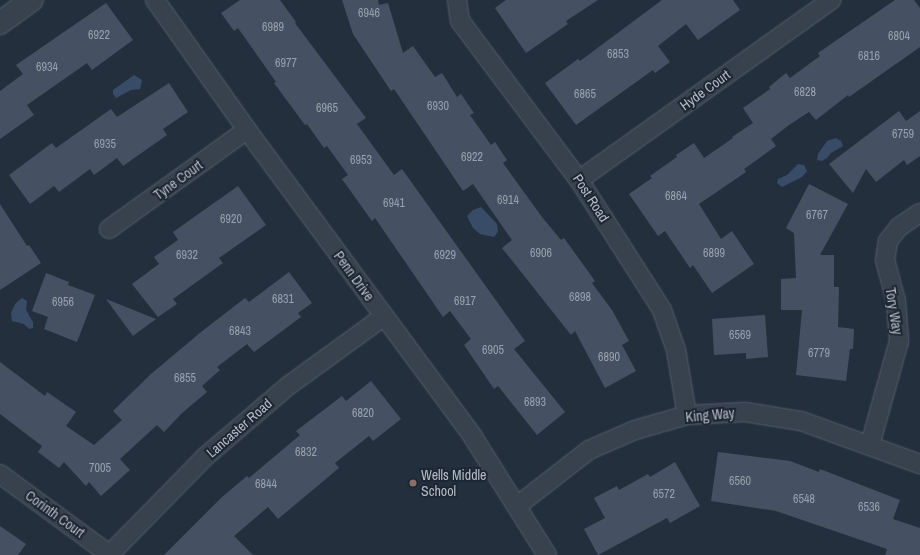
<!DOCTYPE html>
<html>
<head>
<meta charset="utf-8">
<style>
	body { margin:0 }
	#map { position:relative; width:920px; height:555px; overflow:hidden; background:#242f3e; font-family:"Archivo Narrow",sans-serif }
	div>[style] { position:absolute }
	.water>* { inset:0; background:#394c67 }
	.building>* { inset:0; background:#455162 }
	.roads { filter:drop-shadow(0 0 1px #565f6c) drop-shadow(0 0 1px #565f6c) }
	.minor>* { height:18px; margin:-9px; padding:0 9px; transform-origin:9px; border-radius:9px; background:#38414e }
	.tertiary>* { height:22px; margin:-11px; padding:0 11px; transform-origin:11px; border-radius:11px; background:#38414e }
	.dots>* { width:11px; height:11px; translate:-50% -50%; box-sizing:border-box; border:2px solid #1d2633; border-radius:50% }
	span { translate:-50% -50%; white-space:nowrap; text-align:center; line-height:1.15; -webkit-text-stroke:4px #1d2633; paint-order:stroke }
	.number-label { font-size:12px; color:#98a1af }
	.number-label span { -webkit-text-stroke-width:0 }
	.street-label { font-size:14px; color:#b4bcc9 }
	.poi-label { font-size:14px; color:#b4bcc9 }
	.left { translate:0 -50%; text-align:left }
</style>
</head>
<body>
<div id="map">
	<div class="water">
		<div style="clip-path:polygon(134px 75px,142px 80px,140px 89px,131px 90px,116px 98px,113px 94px,113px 90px)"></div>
		<div style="clip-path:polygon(836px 138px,841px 141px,843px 146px,831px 153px,827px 158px,822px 161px,817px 160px,818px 154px,827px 141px)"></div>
		<div style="clip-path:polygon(798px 164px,804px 165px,807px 171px,802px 177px,782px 187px,777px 183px,778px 179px,787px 175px)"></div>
		<div style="clip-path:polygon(481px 207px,497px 224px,498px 232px,494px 237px,480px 234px,473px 228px,467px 216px,473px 210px)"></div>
		<div style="clip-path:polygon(22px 298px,27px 301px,26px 310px,33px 322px,33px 328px,29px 329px,24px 324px,12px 321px,11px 313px,15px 304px)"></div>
	</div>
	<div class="building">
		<div style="clip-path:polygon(240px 0,280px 0,296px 22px,295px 23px,366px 118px,357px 124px,394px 175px,402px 169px,525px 341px,514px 349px,565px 412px,537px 435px,498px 386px,494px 389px,464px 345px,471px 339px,450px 311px,443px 317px,375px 218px,372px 221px,342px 179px,348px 175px,327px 146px,324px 148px,307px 124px,305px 125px,274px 83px,276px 82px,238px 28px,234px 31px,221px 13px)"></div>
		<div style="clip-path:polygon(342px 0,378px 0,379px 5px,388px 3px,403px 53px,413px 46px,435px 77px,442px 73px,457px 97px,461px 94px,474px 113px,470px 115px,491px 145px,495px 142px,507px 160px,503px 163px,542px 217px,561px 240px,564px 238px,595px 281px,592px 283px,612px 310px,629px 341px,622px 345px,636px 371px,605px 388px,575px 331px,571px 335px,502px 248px,512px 240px,473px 184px,463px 191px,394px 89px,391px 91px,353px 34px)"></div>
		<div style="clip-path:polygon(506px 0,598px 0,566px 21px,568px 24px,526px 53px,495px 8px)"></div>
		<div style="clip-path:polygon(662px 0,733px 0,740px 10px,698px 40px,686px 24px,658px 46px,670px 62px,655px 73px,653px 70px,576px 125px,545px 83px,578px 59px,580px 61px)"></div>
		<div style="clip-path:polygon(895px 0,914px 0,920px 8px,920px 47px,849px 97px,848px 95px,816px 120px,809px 112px,789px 125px,771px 139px,776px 146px,744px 169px,746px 172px,699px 204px,721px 239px,732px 231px,754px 264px,712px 293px,693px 265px,690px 268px,665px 231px,658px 236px,629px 194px,652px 178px,650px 176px,677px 157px,676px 155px,694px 143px,704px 158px,733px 138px,732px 137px,753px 123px,743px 108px,770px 89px,769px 87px,786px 73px,790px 78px,820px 56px,818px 53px)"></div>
		<div style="clip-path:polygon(106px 3px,133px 40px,92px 70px,87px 63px,27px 105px,34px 115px,0 139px,0 91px,23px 74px,16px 65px)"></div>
		<div style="clip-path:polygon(169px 83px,188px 112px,163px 129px,167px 135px,123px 166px,117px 158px,94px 175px,90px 169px,59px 192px,54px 186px,30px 204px,9px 175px,52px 143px,56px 148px,111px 109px,117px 117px)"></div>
		<div style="clip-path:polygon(899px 111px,906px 121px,920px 111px,920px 156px,907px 165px,904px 160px,876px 182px,866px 169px,853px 193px,829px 164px)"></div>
		<div style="clip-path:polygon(809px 184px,848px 204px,820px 255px,834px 255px,834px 287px,839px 287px,838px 327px,854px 329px,853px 349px,850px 349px,846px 381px,796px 375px,802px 310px,781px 310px,781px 279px,796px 278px,794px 233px,786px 228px)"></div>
		<div style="clip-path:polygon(238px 186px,266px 225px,219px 258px,223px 263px,173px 299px,177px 304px,158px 317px,132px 284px,159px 264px,154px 257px,178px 240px,173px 232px)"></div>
		<div style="clip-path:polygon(0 204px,27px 246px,29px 245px,41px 263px,0 290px)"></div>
		<div style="clip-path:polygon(289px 272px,312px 303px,298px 313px,301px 317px,254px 352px,247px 344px,217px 367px,220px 370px,202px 386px,207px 392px,182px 413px,164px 432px,157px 425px,120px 459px,130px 470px,101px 496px,89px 482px,86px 486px,64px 462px,59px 468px,38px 452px,42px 446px,0 414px,0 362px,45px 396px,47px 392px,76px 412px,66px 426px,94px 445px,122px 420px,113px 411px,151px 374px,201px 332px,245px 298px,249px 302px)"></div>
		<div style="clip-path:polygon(46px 273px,69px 282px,68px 285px,95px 295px,77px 342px,44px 329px,48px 317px,32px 311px)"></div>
		<div style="clip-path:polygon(106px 299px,156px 319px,133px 336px)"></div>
		<div style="clip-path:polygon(765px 315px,768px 357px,746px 359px,746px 353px,714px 355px,712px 319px)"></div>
		<div style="clip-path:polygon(371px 381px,401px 419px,373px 441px,369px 436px,335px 463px,339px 468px,278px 519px,268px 507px,234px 536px,253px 555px,164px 555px,222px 497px,247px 476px,249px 478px,300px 435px,296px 431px,342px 396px,346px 401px)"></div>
		<div style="clip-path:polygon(718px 452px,790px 461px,819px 472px,820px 469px,900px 500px,893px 519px,920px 528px,920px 555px,885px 555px,887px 549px,776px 511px,711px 501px)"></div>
		<div style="clip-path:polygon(675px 462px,700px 506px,670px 523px,667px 518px,598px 555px,584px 529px,605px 518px,594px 498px,617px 486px,619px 490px,648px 474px,650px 477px)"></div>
		<div style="clip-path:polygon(0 526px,26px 544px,18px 555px,0 555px)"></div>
	</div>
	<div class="roads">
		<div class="minor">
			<div style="left:155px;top:0;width:159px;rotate:54.7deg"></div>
			<div style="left:247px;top:130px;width:381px;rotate:53.6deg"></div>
			<div style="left:473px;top:437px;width:139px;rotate:57.9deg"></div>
			<div style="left:457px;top:0;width:21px;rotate:82deg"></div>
			<div style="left:460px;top:21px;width:199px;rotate:53.2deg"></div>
			<div style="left:579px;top:180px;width:154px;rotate:57.4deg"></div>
			<div style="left:662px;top:310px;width:42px;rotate:70.7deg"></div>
			<div style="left:676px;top:350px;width:66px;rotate:80.4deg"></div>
			<div style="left:579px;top:180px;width:310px;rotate:-35.5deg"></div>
			<div style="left:109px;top:229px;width:170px;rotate:-35.7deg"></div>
			<div style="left:870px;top:445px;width:108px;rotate:-74.4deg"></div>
			<div style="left:899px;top:341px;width:40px;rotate:-94.3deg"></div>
			<div style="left:896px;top:301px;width:42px;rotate:-105deg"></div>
			<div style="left:885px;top:260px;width:19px;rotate:-81deg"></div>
			<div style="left:888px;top:241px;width:18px;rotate:-52deg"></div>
			<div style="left:899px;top:227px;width:25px;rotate:-34deg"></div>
			<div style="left:0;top:474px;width:135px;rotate:36.3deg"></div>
			<div style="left:517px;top:506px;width:91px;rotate:-37.9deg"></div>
			<div style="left:589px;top:450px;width:50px;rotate:-23.5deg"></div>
			<div style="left:635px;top:430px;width:54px;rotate:-16.1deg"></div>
			<div style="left:687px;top:415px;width:58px;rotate:-3deg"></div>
			<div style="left:745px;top:412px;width:57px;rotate:9.1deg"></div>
			<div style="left:801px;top:421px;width:127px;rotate:19.9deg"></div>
			<div style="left:109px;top:555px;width:139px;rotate:-45.6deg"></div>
			<div style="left:206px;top:456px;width:108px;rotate:-40.5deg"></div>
			<div style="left:288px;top:386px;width:117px;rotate:-36deg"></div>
		</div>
		<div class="tertiary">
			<div style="left:0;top:23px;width:39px;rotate:-36deg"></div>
		</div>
	</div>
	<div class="dots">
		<div style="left:413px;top:483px;background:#8d6e63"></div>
	</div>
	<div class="number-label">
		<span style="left:369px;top:14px">6946</span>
		<span style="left:273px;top:28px">6989</span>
		<span style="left:99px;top:36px">6922</span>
		<span style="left:899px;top:37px">6804</span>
		<span style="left:618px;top:55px">6853</span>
		<span style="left:869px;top:57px">6816</span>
		<span style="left:286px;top:64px">6977</span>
		<span style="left:47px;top:68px">6934</span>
		<span style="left:805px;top:93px">6828</span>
		<span style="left:585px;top:95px">6865</span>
		<span style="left:438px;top:107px">6930</span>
		<span style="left:327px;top:109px">6965</span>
		<span style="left:903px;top:135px">6759</span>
		<span style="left:105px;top:145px">6935</span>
		<span style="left:472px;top:158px">6922</span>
		<span style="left:361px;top:161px">6953</span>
		<span style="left:676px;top:197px">6864</span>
		<span style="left:508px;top:201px">6914</span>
		<span style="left:394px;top:204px">6941</span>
		<span style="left:817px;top:216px">6767</span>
		<span style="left:231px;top:220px">6920</span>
		<span style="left:541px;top:254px">6906</span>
		<span style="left:714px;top:254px">6899</span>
		<span style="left:187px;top:256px">6932</span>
		<span style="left:445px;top:256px">6929</span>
		<span style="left:580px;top:298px">6898</span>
		<span style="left:283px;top:300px">6831</span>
		<span style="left:465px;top:302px">6917</span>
		<span style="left:63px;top:303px">6956</span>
		<span style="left:240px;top:332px">6843</span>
		<span style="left:740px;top:336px">6569</span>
		<span style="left:493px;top:351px">6905</span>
		<span style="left:819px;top:354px">6779</span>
		<span style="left:609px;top:358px">6890</span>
		<span style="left:185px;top:379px">6855</span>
		<span style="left:535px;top:403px">6893</span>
		<span style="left:363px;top:414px">6820</span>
		<span style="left:306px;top:453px">6832</span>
		<span style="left:100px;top:469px">7005</span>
		<span style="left:740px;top:482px">6560</span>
		<span style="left:266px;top:485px">6844</span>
		<span style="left:664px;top:495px">6572</span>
		<span style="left:804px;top:500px">6548</span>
		<span style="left:869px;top:508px">6536</span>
	</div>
	<div class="street-label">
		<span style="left:705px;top:90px;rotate:-36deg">Hyde Court</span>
		<span style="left:178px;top:180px;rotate:-36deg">Tyne Court</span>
		<span style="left:591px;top:198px;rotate:57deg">Post Road</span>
		<span style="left:354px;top:276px;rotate:54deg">Penn Drive</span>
		<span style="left:894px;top:311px;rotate:81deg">Tory Way</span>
		<span style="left:710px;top:415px;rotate:-5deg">King Way</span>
		<span style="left:239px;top:428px;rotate:-41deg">Lancaster Road</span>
		<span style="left:55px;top:514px;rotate:36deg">Corinth Court</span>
	</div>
	<div class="poi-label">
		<span class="left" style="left:421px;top:483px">Wells Middle<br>School</span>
	</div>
</div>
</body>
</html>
